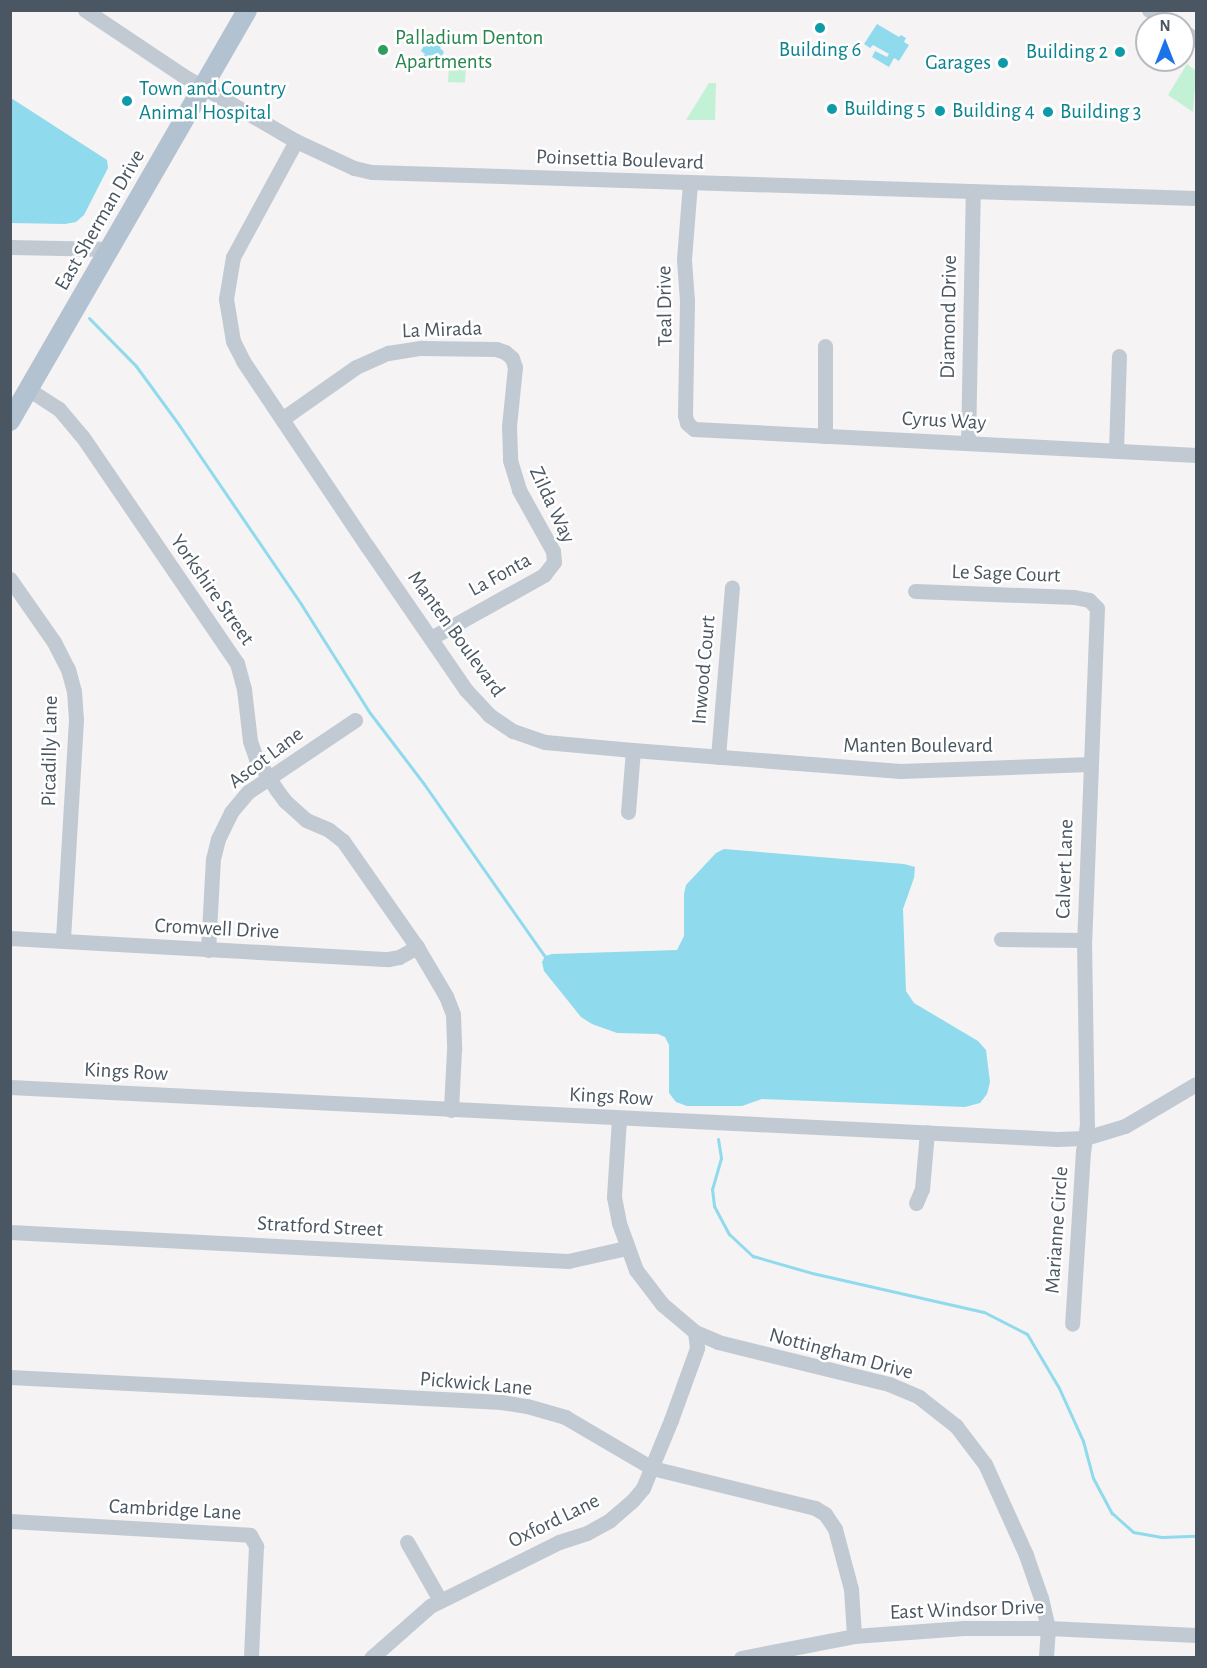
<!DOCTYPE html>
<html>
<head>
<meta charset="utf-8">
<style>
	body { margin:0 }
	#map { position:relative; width:1207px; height:1668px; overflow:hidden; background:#f5f3f3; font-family:"Alegreya Sans",sans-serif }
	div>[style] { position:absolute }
	.green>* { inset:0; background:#c3f1d5; transform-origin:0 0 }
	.water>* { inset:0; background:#90daee }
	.stream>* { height:3px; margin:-1.5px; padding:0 1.5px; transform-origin:1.5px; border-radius:1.5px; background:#90daee }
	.minor>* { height:15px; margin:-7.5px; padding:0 7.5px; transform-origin:7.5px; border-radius:7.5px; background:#c1cad2 }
	.major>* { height:20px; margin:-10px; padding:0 10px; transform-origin:10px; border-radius:10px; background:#b3c2d1 }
	.dots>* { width:16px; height:16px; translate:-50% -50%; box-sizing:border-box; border:3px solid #fff; border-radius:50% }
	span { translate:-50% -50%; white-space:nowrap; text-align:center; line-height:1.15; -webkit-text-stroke:5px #fff; paint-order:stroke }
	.leisure-label { font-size:21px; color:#27864d }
	.left { translate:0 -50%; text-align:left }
	.culture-label { font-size:21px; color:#0d838f }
	.right { translate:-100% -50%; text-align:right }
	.street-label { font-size:21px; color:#4a5661 }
	.frame { position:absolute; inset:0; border:12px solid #4a5661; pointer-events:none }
	.north { position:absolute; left:1135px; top:12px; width:60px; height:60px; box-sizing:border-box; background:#fff; border:2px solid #b7bbc0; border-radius:50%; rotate:0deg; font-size:16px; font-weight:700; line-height:24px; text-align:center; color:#4a5661 }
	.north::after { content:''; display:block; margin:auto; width:21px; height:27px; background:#1a73e8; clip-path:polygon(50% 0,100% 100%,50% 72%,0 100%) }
</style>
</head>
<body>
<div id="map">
	<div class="green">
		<div style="left:449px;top:63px;width:17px;height:19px;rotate:3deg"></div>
		<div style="clip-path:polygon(1187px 64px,1196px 71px,1193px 112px,1168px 95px)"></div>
		<div style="clip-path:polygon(709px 83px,716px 83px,715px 120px,686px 120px)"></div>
	</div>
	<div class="water">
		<div style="clip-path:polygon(877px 24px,899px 37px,901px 35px,906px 38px,904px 42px,909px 45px,899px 61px,894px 58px,889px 67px,872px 57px,875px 51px,887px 57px,889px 54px,873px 45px,870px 48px,864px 44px)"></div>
		<div style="clip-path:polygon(437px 35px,445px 40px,440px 48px,444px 52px,439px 61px,434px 58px,430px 65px,421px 60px,425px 54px,421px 51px,426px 42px,431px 44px)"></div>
		<div style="clip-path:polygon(11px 98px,107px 160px,108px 168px,84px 215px,76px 222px,65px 224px,11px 223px)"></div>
		<div style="clip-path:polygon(724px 849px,904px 864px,915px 867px,914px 878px,903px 909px,906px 991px,914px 1003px,978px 1041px,986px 1050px,990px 1082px,987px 1094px,980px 1103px,965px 1107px,762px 1099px,742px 1106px,687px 1106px,676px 1102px,669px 1093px,669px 1045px,665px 1037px,658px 1034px,617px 1033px,592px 1024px,581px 1017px,544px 971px,542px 962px,545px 956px,552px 954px,677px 950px,684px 936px,684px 894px,686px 885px,716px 853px)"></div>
	</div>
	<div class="stream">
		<div style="left:89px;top:318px;width:67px;rotate:45.6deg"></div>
		<div style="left:136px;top:366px;width:73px;rotate:53.9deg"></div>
		<div style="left:179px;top:425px;width:217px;rotate:55.7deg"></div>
		<div style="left:301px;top:604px;width:129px;rotate:57.7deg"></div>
		<div style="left:370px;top:713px;width:89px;rotate:52.7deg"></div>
		<div style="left:424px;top:784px;width:213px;rotate:55deg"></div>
		<div style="left:718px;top:1139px;width:19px;rotate:81deg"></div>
		<div style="left:721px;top:1158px;width:32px;rotate:106deg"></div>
		<div style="left:712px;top:1189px;width:17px;rotate:83deg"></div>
		<div style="left:714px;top:1206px;width:32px;rotate:62deg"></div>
		<div style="left:729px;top:1234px;width:33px;rotate:43deg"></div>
		<div style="left:753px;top:1256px;width:61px;rotate:16.1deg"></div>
		<div style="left:812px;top:1273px;width:176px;rotate:12.8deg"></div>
		<div style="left:984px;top:1312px;width:48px;rotate:27.1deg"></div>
		<div style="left:1027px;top:1334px;width:63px;rotate:59.3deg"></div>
		<div style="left:1059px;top:1388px;width:58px;rotate:65.6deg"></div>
		<div style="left:1083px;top:1441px;width:38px;rotate:75deg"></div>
		<div style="left:1093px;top:1478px;width:40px;rotate:62deg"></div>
		<div style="left:1112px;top:1513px;width:28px;rotate:42deg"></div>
		<div style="left:1133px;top:1532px;width:29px;rotate:10deg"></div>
		<div style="left:1162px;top:1537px;width:34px;rotate:-2deg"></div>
	</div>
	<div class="minor">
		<div style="left:85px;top:10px;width:117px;rotate:33.8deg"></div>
		<div style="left:182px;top:75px;width:132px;rotate:30.1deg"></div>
		<div style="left:296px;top:141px;width:64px;rotate:25deg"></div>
		<div style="left:354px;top:168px;width:18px;rotate:13deg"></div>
		<div style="left:372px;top:172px;width:824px;rotate:1.81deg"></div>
		<div style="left:1149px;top:10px;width:26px;rotate:32deg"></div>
		<div style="left:1183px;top:31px;width:16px;rotate:35deg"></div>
		<div style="left:296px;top:141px;width:132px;rotate:118.5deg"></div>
		<div style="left:233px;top:257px;width:43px;rotate:99.5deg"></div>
		<div style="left:226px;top:299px;width:43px;rotate:80.5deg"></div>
		<div style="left:233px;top:341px;width:22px;rotate:63deg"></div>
		<div style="left:243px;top:361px;width:223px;rotate:56.2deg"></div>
		<div style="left:367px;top:546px;width:175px;rotate:55.5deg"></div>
		<div style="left:466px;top:690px;width:34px;rotate:47deg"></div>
		<div style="left:489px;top:715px;width:29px;rotate:34deg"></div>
		<div style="left:513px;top:731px;width:34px;rotate:19deg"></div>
		<div style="left:545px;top:742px;width:88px;rotate:5.2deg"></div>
		<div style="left:633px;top:750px;width:268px;rotate:4.5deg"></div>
		<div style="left:900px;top:771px;width:190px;rotate:-2.1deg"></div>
		<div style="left:690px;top:183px;width:77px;rotate:94.5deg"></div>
		<div style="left:684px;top:260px;width:41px;rotate:85.8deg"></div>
		<div style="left:687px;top:301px;width:114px;rotate:91deg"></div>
		<div style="left:685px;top:415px;width:8px;rotate:76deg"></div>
		<div style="left:687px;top:423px;width:9px;rotate:41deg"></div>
		<div style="left:694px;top:429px;width:503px;rotate:2.96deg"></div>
		<div style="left:10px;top:247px;width:101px;rotate:1.1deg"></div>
		<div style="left:28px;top:389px;width:37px;rotate:33deg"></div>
		<div style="left:59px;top:409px;width:35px;rotate:50deg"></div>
		<div style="left:82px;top:436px;width:275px;rotate:55.7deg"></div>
		<div style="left:237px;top:663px;width:27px;rotate:75deg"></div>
		<div style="left:244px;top:689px;width:52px;rotate:83.4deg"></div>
		<div style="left:250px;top:741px;width:18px;rotate:71deg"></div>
		<div style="left:256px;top:758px;width:37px;rotate:57deg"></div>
		<div style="left:276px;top:789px;width:15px;rotate:53deg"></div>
		<div style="left:285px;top:801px;width:28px;rotate:42deg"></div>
		<div style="left:306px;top:820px;width:25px;rotate:23deg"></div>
		<div style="left:329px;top:830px;width:18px;rotate:38deg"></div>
		<div style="left:343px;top:841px;width:129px;rotate:55.1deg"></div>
		<div style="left:417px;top:947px;width:57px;rotate:59.4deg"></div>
		<div style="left:446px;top:996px;width:19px;rotate:69deg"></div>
		<div style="left:453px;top:1014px;width:36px;rotate:88deg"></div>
		<div style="left:454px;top:1050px;width:60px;rotate:92.9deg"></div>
		<div style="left:282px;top:419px;width:90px;rotate:-35.1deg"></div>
		<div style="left:356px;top:367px;width:35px;rotate:-24deg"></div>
		<div style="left:388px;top:353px;width:33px;rotate:-9deg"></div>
		<div style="left:421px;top:348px;width:75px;rotate:0.8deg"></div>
		<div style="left:496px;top:349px;width:9px;rotate:18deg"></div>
		<div style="left:505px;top:352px;width:9px;rotate:41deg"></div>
		<div style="left:512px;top:358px;width:9px;rotate:72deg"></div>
		<div style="left:515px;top:367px;width:59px;rotate:95.8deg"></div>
		<div style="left:509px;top:426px;width:34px;rotate:88deg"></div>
		<div style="left:510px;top:460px;width:31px;rotate:73deg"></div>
		<div style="left:519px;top:490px;width:70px;rotate:60.9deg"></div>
		<div style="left:553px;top:551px;width:11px;rotate:85deg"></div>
		<div style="left:554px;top:562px;width:16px;rotate:128deg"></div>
		<div style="left:544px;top:575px;width:129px;rotate:150.9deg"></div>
		<div style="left:825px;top:436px;width:90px;rotate:-90deg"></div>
		<div style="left:968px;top:443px;width:251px;rotate:-88.9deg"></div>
		<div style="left:1116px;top:451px;width:95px;rotate:-88.2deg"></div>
		<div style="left:10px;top:579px;width:77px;rotate:55.1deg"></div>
		<div style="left:54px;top:642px;width:30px;rotate:63deg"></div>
		<div style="left:68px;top:669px;width:23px;rotate:75deg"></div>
		<div style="left:74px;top:691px;width:29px;rotate:86deg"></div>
		<div style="left:76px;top:720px;width:221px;rotate:93.4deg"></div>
		<div style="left:915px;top:591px;width:159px;rotate:2.2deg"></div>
		<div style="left:1074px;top:597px;width:15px;rotate:11deg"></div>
		<div style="left:1089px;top:600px;width:11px;rotate:45deg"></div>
		<div style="left:1097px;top:608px;width:332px;rotate:92.2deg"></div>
		<div style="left:1084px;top:940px;width:184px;rotate:89.1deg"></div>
		<div style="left:1087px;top:1124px;width:27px;rotate:98deg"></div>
		<div style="left:1083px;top:1151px;width:173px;rotate:93.6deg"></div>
		<div style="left:718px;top:757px;width:170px;rotate:-85.3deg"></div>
		<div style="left:628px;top:812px;width:62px;rotate:-85.4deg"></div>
		<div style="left:10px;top:938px;width:379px;rotate:3.2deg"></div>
		<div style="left:388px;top:959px;width:11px;rotate:-10deg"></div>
		<div style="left:399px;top:957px;width:21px;rotate:-29deg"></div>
		<div style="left:1001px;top:939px;width:83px;rotate:0.7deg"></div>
		<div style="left:208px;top:950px;width:91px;rotate:-86.9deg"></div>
		<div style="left:213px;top:859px;width:21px;rotate:-76deg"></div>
		<div style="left:218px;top:839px;width:30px;rotate:-64deg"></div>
		<div style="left:231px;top:812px;width:26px;rotate:-50deg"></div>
		<div style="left:248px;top:792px;width:129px;rotate:-33.9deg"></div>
		<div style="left:10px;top:1087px;width:1048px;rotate:2.84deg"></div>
		<div style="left:1057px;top:1139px;width:28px;rotate:-2deg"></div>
		<div style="left:1085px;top:1138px;width:42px;rotate:-16.7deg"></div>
		<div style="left:1125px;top:1126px;width:82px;rotate:-30.6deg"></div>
		<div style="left:619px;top:1119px;width:78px;rotate:93.7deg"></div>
		<div style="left:614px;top:1197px;width:26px;rotate:79deg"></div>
		<div style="left:619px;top:1223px;width:50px;rotate:70.1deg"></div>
		<div style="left:636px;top:1270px;width:43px;rotate:52.6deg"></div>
		<div style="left:662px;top:1304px;width:43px;rotate:40.3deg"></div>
		<div style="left:695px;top:1332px;width:25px;rotate:23deg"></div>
		<div style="left:718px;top:1342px;width:176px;rotate:13.8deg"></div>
		<div style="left:889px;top:1384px;width:33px;rotate:23deg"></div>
		<div style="left:919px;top:1397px;width:47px;rotate:38.1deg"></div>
		<div style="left:956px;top:1426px;width:48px;rotate:52.7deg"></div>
		<div style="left:985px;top:1464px;width:100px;rotate:65.7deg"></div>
		<div style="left:1026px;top:1555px;width:46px;rotate:70.8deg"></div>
		<div style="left:1041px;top:1598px;width:31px;rotate:77deg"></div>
		<div style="left:1048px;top:1628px;width:30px;rotate:94deg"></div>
		<div style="left:916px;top:1203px;width:15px;rotate:-67deg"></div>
		<div style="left:922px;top:1189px;width:57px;rotate:-85deg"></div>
		<div style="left:10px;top:1232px;width:559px;rotate:2.98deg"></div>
		<div style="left:568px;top:1261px;width:59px;rotate:-12.6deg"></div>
		<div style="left:10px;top:1377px;width:492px;rotate:2.9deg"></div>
		<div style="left:501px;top:1402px;width:26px;rotate:9deg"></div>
		<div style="left:527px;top:1406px;width:40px;rotate:16deg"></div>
		<div style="left:565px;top:1417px;width:101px;rotate:30.4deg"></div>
		<div style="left:652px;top:1468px;width:168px;rotate:13.8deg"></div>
		<div style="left:815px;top:1508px;width:12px;rotate:31deg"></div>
		<div style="left:825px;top:1514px;width:18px;rotate:56deg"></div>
		<div style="left:835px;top:1529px;width:62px;rotate:75.1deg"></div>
		<div style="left:851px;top:1589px;width:47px;rotate:86.3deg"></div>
		<div style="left:10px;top:1521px;width:240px;rotate:3.3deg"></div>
		<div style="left:250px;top:1535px;width:13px;rotate:61deg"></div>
		<div style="left:256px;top:1546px;width:112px;rotate:92.6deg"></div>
		<div style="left:407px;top:1542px;width:67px;rotate:60.4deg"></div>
		<div style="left:371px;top:1658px;width:79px;rotate:-41.4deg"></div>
		<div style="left:430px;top:1606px;width:144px;rotate:-26.4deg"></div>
		<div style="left:559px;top:1542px;width:29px;rotate:-18deg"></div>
		<div style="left:587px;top:1533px;width:26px;rotate:-29deg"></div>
		<div style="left:610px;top:1520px;width:30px;rotate:-41deg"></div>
		<div style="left:633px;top:1500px;width:16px;rotate:-50deg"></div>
		<div style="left:643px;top:1488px;width:74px;rotate:-67.6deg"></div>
		<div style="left:671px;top:1420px;width:77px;rotate:-70.1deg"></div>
		<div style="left:697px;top:1348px;width:16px;rotate:-97deg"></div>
		<div style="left:741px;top:1658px;width:115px;rotate:-11deg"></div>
		<div style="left:854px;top:1636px;width:110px;rotate:-4.2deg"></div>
		<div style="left:964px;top:1628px;width:84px"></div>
		<div style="left:1048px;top:1628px;width:148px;rotate:2.7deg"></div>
	</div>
	<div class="major">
		<div style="left:10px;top:421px;width:474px;rotate:-60deg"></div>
	</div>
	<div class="dots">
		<div style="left:820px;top:28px;background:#0f9aa8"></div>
		<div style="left:383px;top:50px;background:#2e9e5b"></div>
		<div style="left:1120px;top:52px;background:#0f9aa8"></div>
		<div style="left:1003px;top:63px;background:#0f9aa8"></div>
		<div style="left:127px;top:101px;background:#0f9aa8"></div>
		<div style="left:832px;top:109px;background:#0f9aa8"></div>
		<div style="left:940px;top:111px;background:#0f9aa8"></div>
		<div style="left:1048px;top:112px;background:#0f9aa8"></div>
	</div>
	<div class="leisure-label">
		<span class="left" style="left:395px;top:50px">Palladium Denton<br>Apartments</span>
	</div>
	<div class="culture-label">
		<span style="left:820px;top:50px">Building 6</span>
		<span class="right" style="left:1108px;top:52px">Building 2</span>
		<span class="right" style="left:991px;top:63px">Garages</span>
		<span class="left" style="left:139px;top:101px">Town and Country<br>Animal Hospital</span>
		<span class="left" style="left:844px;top:109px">Building 5</span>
		<span class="left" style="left:952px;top:111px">Building 4</span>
		<span class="left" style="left:1060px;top:112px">Building 3</span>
	</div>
	<div class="street-label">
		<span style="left:620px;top:160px;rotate:2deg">Poinsettia Boulevard</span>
		<span style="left:100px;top:220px;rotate:-60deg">East Sherman Drive</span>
		<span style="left:665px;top:306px;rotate:-91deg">Teal Drive</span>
		<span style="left:949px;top:317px;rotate:-89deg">Diamond Drive</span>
		<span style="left:442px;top:330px;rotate:-2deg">La Mirada</span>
		<span style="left:944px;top:421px;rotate:3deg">Cyrus Way</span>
		<span style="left:552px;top:505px;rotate:65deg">Zilda Way</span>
		<span style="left:1006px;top:574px;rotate:2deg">Le Sage Court</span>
		<span style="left:500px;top:575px;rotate:-29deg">La Fonta</span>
		<span style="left:212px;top:590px;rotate:55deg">Yorkshire Street</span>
		<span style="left:456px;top:634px;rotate:54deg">Manten Boulevard</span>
		<span style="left:704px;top:670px;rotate:-85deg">Inwood Court</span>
		<span style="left:918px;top:746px">Manten Boulevard</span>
		<span style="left:50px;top:751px;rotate:-89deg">Picadilly Lane</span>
		<span style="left:266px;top:758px;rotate:-37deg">Ascot Lane</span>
		<span style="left:1065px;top:869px;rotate:-88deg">Calvert Lane</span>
		<span style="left:217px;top:929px;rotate:3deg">Cromwell Drive</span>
		<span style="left:126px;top:1072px;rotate:3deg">Kings Row</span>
		<span style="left:611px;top:1097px;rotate:3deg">Kings Row</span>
		<span style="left:320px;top:1227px;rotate:3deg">Stratford Street</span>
		<span style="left:1057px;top:1230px;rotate:-86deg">Marianne Circle</span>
		<span style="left:841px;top:1354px;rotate:15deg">Nottingham Drive</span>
		<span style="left:476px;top:1384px;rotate:5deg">Pickwick Lane</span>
		<span style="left:175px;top:1510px;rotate:3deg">Cambridge Lane</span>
		<span style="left:554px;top:1521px;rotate:-26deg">Oxford Lane</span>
		<span style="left:967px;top:1610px;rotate:-2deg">East Windsor Drive</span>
	</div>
	<div class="frame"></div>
	<div class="north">N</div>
</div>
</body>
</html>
